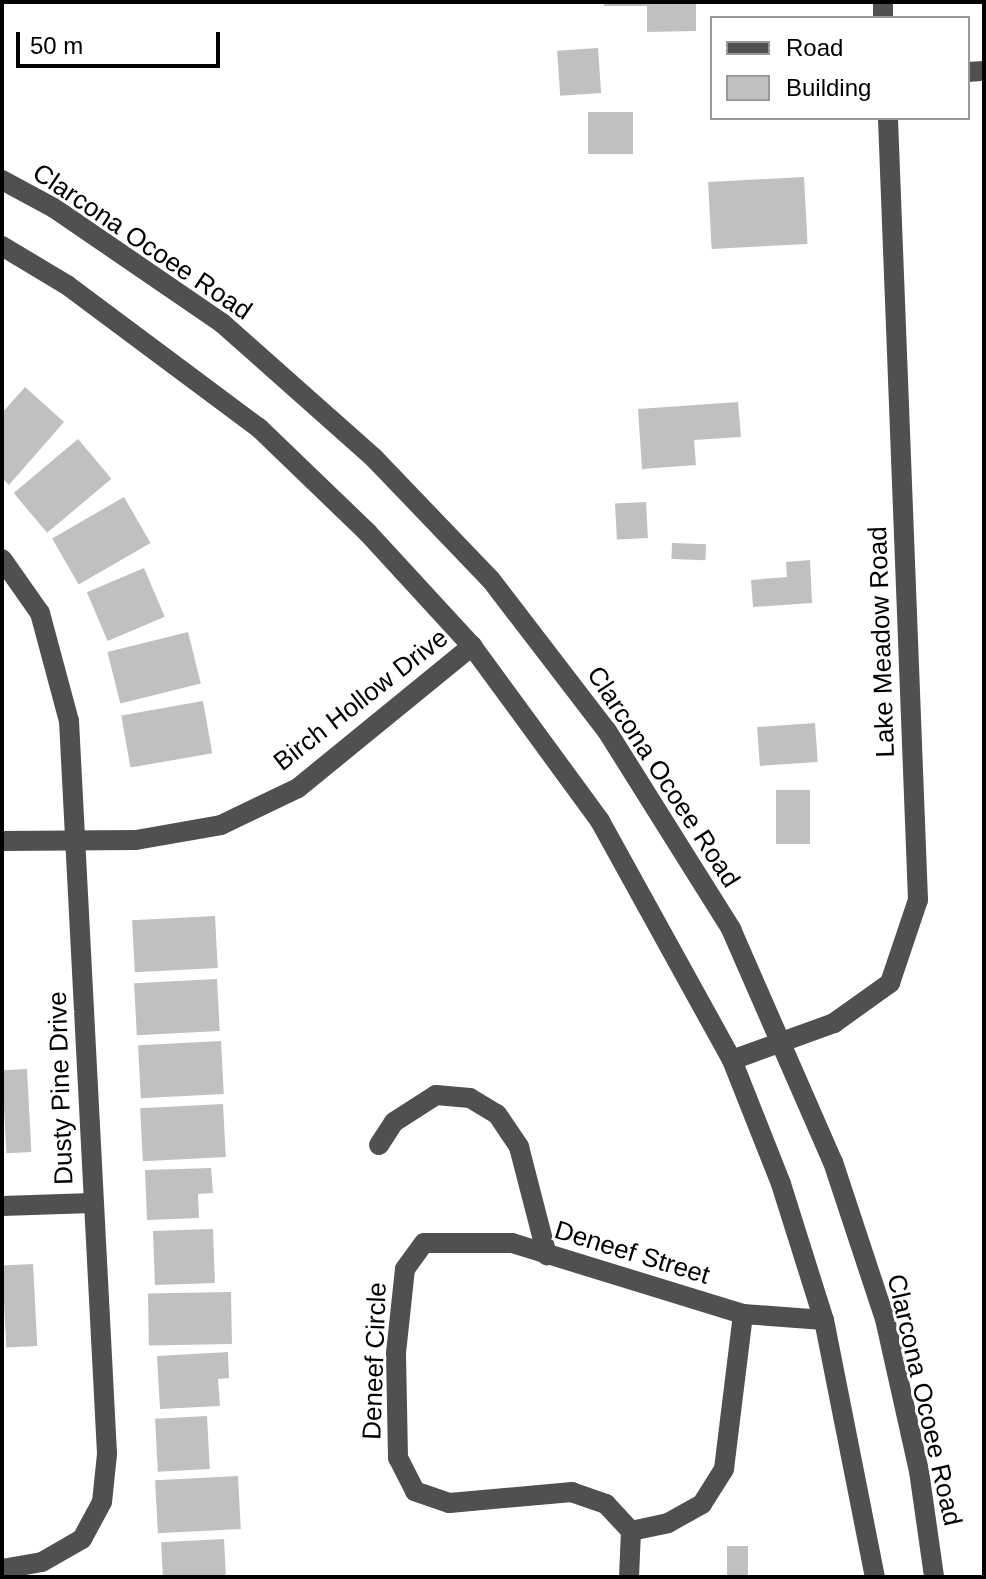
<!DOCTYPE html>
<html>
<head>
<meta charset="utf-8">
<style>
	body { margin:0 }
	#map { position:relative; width:986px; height:1579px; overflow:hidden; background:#fff; font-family:Helvetica,sans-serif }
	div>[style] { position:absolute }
	.building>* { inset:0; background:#c0c0c0; transform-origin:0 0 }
	.minor>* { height:20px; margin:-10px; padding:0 10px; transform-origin:10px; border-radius:10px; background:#505050 }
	span { translate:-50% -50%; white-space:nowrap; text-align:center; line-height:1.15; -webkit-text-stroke:6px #fff; paint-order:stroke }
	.street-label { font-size:26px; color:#000 }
	.frame { position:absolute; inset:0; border:4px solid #000; pointer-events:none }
	.legend { position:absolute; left:710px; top:16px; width:260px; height:104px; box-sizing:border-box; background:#fff; border:2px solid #999; margin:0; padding:10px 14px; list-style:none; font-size:24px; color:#000 }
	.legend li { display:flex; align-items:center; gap:16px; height:40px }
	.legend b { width:40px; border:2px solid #999 }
	.scale { position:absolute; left:16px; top:32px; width:204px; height:36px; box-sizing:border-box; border:4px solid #000; border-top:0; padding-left:10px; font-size:24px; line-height:28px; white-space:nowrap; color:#000; -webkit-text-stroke:6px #fff; paint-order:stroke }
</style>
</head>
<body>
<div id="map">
	<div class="building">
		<div style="clip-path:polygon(604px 2px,696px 2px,696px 31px,647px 32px,647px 6px,604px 6px)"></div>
		<div style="left:598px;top:48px;width:45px;height:41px;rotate:86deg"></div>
		<div style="left:633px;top:112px;width:42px;height:45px;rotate:90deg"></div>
		<div style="left:804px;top:177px;width:67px;height:96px;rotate:87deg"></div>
		<div style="clip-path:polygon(25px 387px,64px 422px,9px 485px,2px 478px,2px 413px)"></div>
		<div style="clip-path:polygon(738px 402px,741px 437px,694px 440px,696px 465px,642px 469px,638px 409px)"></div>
		<div style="left:78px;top:439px;width:52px;height:84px;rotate:50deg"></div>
		<div style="left:124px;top:497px;width:53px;height:83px;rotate:60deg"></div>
		<div style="left:646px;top:502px;width:36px;height:31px;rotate:87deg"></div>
		<div style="left:672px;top:543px;width:34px;height:16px;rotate:2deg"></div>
		<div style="clip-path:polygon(810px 560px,812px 603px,753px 607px,751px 580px,787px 577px,786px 562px)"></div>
		<div style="left:144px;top:568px;width:53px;height:62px;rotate:67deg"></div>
		<div style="left:188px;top:632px;width:53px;height:83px;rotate:76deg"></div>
		<div style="left:203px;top:701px;width:53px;height:83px;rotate:80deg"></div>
		<div style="left:815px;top:723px;width:39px;height:58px;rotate:86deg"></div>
		<div style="left:810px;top:790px;width:54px;height:34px;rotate:90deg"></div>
		<div style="left:215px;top:916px;width:52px;height:83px;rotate:87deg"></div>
		<div style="left:217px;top:979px;width:52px;height:83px;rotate:87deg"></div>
		<div style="left:221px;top:1041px;width:53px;height:83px;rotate:87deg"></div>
		<div style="left:27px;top:1069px;width:83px;height:25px;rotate:87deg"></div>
		<div style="left:223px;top:1104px;width:53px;height:83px;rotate:87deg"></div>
		<div style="clip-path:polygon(211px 1168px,213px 1193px,198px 1194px,199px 1218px,147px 1220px,145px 1170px)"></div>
		<div style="left:213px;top:1229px;width:54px;height:60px;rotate:88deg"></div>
		<div style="left:33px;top:1264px;width:82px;height:31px;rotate:87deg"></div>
		<div style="left:231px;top:1292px;width:52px;height:83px;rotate:89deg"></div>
		<div style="clip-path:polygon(228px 1352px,229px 1378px,218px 1379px,220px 1406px,160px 1409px,157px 1356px)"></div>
		<div style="left:207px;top:1416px;width:53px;height:52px;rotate:87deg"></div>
		<div style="left:238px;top:1476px;width:53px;height:83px;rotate:87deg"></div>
		<div style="left:224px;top:1539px;width:38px;height:63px;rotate:87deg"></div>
		<div style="left:727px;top:1546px;width:21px;height:31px"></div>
	</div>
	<div class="minor">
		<div style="left:883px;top:2px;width:16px;rotate:90deg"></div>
		<div style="left:968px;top:72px;width:16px;rotate:-4deg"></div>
		<div style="left:2px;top:180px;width:59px;rotate:28.3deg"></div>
		<div style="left:54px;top:208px;width:204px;rotate:34.4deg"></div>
		<div style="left:222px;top:323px;width:203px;rotate:41.6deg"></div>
		<div style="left:374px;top:458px;width:169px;rotate:46.2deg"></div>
		<div style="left:491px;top:580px;width:190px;rotate:52.5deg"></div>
		<div style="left:607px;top:731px;width:234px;rotate:57.9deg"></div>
		<div style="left:731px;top:929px;width:254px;rotate:66.4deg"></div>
		<div style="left:833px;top:1162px;width:165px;rotate:71.7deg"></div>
		<div style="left:885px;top:1319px;width:156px;rotate:77.4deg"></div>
		<div style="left:919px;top:1471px;width:107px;rotate:81.9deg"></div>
		<div style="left:2px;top:246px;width:76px;rotate:31deg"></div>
		<div style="left:67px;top:285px;width:239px;rotate:36.7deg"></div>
		<div style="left:259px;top:428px;width:151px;rotate:43.9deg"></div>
		<div style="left:368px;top:533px;width:154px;rotate:47.4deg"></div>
		<div style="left:472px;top:646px;width:217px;rotate:53.8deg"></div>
		<div style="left:600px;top:821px;width:273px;rotate:61.1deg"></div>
		<div style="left:732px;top:1060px;width:133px;rotate:68.4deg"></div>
		<div style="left:781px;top:1184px;width:143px;rotate:72.5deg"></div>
		<div style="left:824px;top:1320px;width:262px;rotate:78.8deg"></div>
		<div style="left:2px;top:559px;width:66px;rotate:54.9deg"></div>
		<div style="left:40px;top:613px;width:112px;rotate:75deg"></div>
		<div style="left:69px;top:721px;width:734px;rotate:87.03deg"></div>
		<div style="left:107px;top:1454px;width:48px;rotate:95.9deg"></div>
		<div style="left:102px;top:1502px;width:42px;rotate:118.4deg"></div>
		<div style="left:82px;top:1539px;width:46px;rotate:150.1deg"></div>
		<div style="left:42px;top:1562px;width:41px;rotate:170.1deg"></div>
		<div style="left:2px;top:841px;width:134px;rotate:-0.4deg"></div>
		<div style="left:136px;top:840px;width:86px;rotate:-10deg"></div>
		<div style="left:221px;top:825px;width:85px;rotate:-25.7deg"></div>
		<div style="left:298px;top:788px;width:225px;rotate:-39.2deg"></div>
		<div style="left:732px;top:1060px;width:109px;rotate:-19.9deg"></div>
		<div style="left:834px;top:1023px;width:69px;rotate:-35.5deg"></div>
		<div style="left:890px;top:983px;width:88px;rotate:-71.4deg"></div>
		<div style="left:918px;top:900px;width:783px;rotate:-92.2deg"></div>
		<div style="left:379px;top:1145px;width:27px;rotate:-57deg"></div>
		<div style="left:394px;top:1122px;width:50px;rotate:-32.7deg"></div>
		<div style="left:436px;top:1095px;width:34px;rotate:5deg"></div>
		<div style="left:470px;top:1098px;width:31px;rotate:31deg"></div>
		<div style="left:497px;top:1114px;width:40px;rotate:56deg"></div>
		<div style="left:519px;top:1147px;width:112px;rotate:75.5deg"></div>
		<div style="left:2px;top:1206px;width:90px;rotate:-1.9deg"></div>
		<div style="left:631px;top:1531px;width:38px;rotate:-12deg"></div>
		<div style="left:668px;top:1523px;width:39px;rotate:-29deg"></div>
		<div style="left:702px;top:1504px;width:41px;rotate:-57.8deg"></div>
		<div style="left:724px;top:1469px;width:156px;rotate:-83deg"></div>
		<div style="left:629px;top:1577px;width:46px;rotate:-87.5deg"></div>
		<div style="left:631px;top:1531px;width:37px;rotate:-133deg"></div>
		<div style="left:606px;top:1504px;width:36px;rotate:-161deg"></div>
		<div style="left:572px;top:1492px;width:123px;rotate:174.9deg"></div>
		<div style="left:449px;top:1503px;width:36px;rotate:-161deg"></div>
		<div style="left:415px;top:1491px;width:37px;rotate:-117deg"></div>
		<div style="left:398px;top:1458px;width:105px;rotate:-91.1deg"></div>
		<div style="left:396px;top:1353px;width:84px;rotate:-83.9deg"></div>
		<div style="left:405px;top:1269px;width:32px;rotate:-54deg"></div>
		<div style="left:424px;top:1243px;width:88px"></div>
		<div style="left:512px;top:1243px;width:242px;rotate:17.1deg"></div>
		<div style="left:743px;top:1314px;width:81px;rotate:4.2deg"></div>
	</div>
	<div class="street-label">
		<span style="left:142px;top:242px;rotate:34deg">Clarcona Ocoee Road</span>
		<span style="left:882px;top:642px;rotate:-92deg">Lake Meadow Road</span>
		<span style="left:361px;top:700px;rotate:-38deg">Birch Hollow Drive</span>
		<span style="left:663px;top:777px;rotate:57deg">Clarcona Ocoee Road</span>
		<span style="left:61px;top:1088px;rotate:-92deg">Dusty Pine Drive</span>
		<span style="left:632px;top:1253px;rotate:17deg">Deneef Street</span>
		<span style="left:375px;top:1361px;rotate:-88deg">Deneef Circle</span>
		<span style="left:924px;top:1400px;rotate:77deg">Clarcona Ocoee Road</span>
	</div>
	<div class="frame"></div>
	<ul class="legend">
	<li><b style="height:10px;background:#505050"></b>Road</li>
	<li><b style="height:22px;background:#c0c0c0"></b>Building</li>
	</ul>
	<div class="scale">50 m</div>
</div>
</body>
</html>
